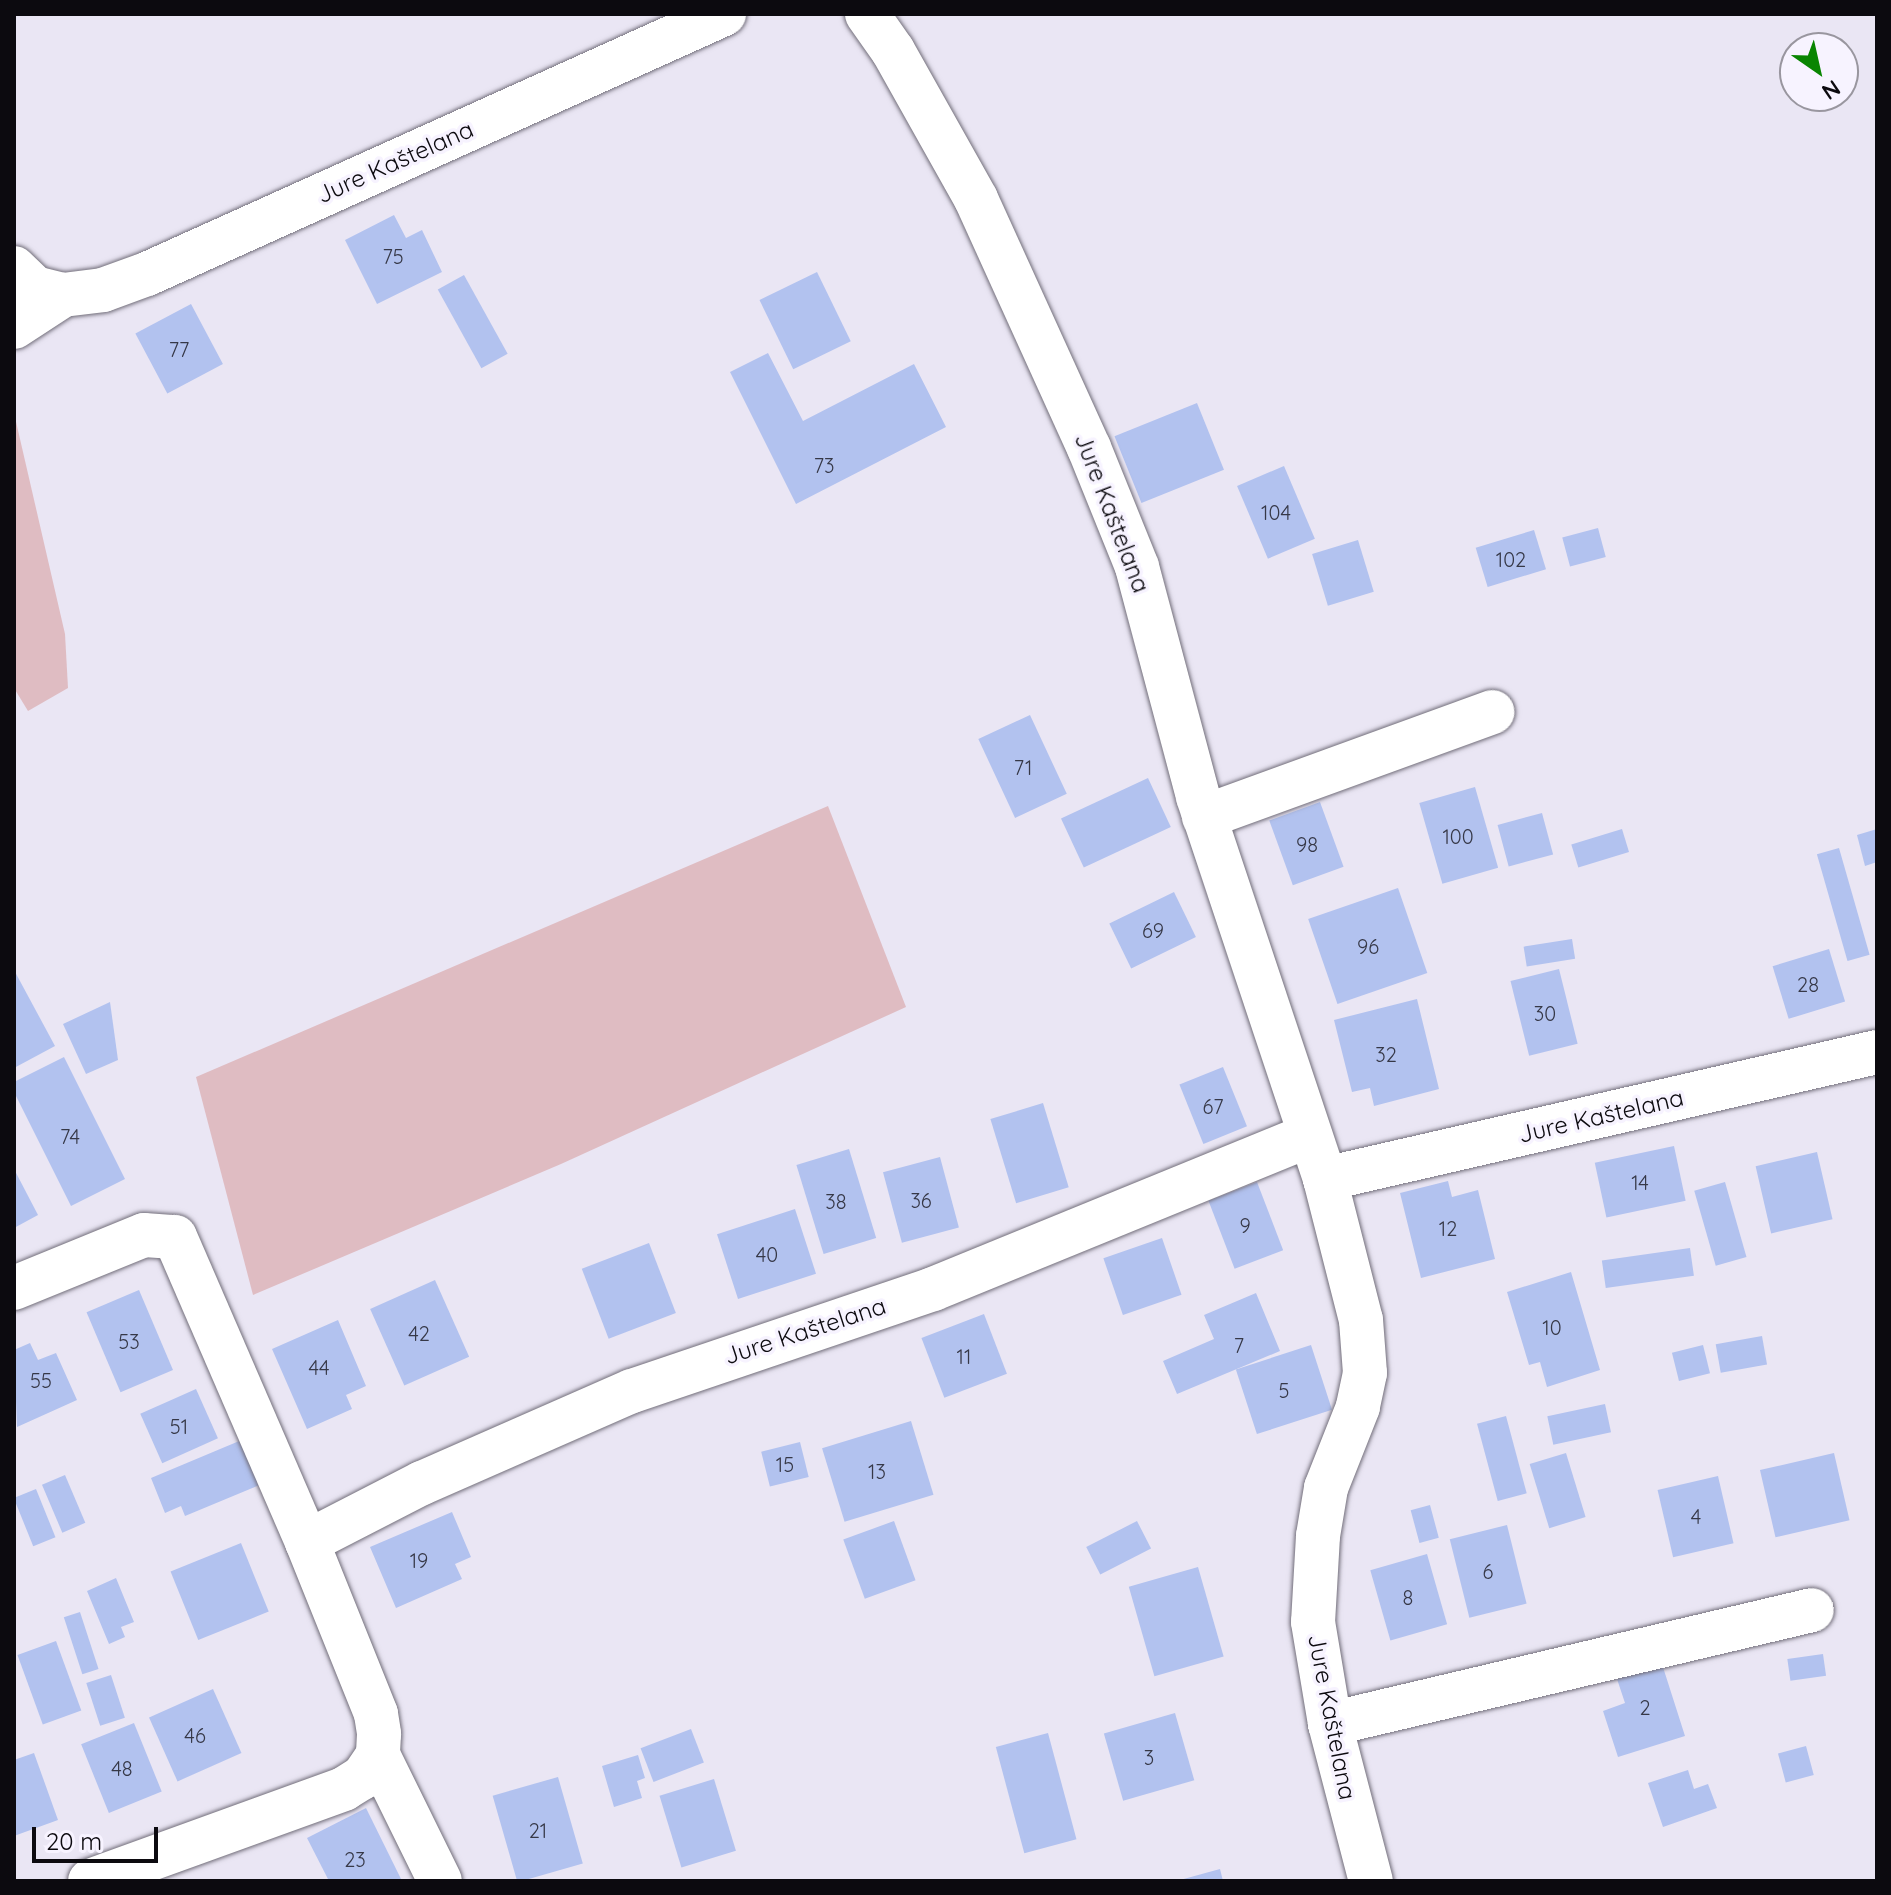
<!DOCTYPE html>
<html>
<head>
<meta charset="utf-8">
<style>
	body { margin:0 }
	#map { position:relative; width:1891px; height:1895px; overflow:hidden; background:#eae6f4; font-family:Quicksand,sans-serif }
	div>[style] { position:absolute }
	.green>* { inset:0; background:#dfbcc2 }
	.building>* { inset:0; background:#b2c2ef; transform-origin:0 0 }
	.roads { filter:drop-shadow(0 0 2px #726e7a) drop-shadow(0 0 2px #726e7a) }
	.minor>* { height:44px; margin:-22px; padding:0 22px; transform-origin:22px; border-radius:22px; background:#fff }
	span { translate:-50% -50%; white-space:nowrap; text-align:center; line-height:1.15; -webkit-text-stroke:7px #f7f3ff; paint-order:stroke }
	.number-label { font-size:20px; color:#363847 }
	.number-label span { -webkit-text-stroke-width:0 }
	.street-label { font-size:24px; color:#0c0a0f }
	.frame { position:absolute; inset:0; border:16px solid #0c0a0f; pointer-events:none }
	.north { position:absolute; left:1779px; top:32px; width:80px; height:80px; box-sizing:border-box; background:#f7f3ff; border:2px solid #99969f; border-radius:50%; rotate:146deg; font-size:22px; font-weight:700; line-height:32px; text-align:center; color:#0c0a0f }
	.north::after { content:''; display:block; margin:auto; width:28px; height:36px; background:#098502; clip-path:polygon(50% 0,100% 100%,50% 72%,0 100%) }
	.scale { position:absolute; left:32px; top:1827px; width:126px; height:36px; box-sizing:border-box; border:4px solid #0c0a0f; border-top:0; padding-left:10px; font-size:24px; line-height:28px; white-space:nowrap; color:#0c0a0f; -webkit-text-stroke:6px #f7f3ff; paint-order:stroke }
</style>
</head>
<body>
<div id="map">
	<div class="green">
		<div style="clip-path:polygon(14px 413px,65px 634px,68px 688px,28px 711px,14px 688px)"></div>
		<div style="clip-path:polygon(828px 806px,906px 1007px,561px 1164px,253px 1295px,196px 1077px)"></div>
	</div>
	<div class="building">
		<div style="clip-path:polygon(394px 215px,406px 238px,422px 230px,442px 272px,377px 304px,345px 240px)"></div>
		<div style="left:817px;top:272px;width:77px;height:64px;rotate:64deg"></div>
		<div style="left:464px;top:275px;width:90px;height:30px;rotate:61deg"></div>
		<div style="left:191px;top:304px;width:68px;height:63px;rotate:62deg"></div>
		<div style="clip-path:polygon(768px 353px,803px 421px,914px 364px,946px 427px,796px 504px,730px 372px)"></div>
		<div style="left:1197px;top:403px;width:72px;height:89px;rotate:68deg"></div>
		<div style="left:1284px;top:466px;width:79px;height:51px;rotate:67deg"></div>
		<div style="left:1598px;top:528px;width:30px;height:37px;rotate:75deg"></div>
		<div style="left:1534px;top:530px;width:41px;height:61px;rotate:73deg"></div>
		<div style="left:1358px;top:540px;width:54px;height:48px;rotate:73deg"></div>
		<div style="left:1030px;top:715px;width:87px;height:57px;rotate:65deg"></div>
		<div style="left:1148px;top:778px;width:54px;height:96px;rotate:65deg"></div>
		<div style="left:1475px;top:787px;width:84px;height:58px;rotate:74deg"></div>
		<div style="left:1320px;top:802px;width:69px;height:54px;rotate:70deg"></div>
		<div style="left:1542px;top:813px;width:43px;height:46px;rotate:75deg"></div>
		<div style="left:1622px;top:829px;width:24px;height:53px;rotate:73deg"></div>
		<div style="clip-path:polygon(1877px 829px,1877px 862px,1865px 866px,1857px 835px)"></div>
		<div style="left:1839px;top:848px;width:111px;height:23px;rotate:74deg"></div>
		<div style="left:1398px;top:888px;width:90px;height:95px;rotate:71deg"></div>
		<div style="left:1174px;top:892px;width:50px;height:72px;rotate:64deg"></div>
		<div style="left:1572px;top:939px;width:20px;height:49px;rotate:81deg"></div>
		<div style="left:1829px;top:949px;width:55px;height:59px;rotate:73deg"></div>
		<div style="left:1559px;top:969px;width:77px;height:50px;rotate:76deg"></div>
		<div style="clip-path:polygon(14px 970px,55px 1046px,14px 1068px)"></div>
		<div style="clip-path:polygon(1417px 999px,1439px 1089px,1374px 1106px,1370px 1088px,1352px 1092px,1334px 1020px)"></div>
		<div style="clip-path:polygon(110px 1002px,118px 1060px,86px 1074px,63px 1024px)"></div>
		<div style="clip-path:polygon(64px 1057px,125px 1179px,71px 1206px,14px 1092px,14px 1082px)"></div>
		<div style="left:1223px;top:1067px;width:64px;height:47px;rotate:68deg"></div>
		<div style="left:1043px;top:1103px;width:88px;height:55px;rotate:73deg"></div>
		<div style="left:1674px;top:1146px;width:56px;height:81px;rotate:78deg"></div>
		<div style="left:849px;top:1149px;width:93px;height:55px;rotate:73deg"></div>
		<div style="left:1817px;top:1152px;width:69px;height:63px;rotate:77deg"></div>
		<div style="left:940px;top:1157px;width:73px;height:59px;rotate:75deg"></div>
		<div style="clip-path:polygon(14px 1169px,38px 1215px,14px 1228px)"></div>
		<div style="clip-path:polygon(1448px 1181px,1452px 1197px,1478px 1190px,1495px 1259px,1421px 1278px,1400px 1193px)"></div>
		<div style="left:1257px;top:1182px;width:73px;height:52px;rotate:69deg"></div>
		<div style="left:1725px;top:1182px;width:78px;height:32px;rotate:74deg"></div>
		<div style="left:795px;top:1209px;width:68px;height:82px;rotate:72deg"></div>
		<div style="left:1162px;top:1238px;width:60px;height:62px;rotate:71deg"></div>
		<div style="left:649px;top:1243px;width:75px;height:72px;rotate:69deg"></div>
		<div style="left:1690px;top:1248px;width:28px;height:89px;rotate:82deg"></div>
		<div style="clip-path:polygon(1571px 1272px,1600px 1370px,1547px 1387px,1540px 1362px,1529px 1365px,1507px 1292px)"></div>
		<div style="left:435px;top:1280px;width:84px;height:71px;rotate:66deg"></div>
		<div style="left:139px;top:1290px;width:87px;height:57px;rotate:67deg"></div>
		<div style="clip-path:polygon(1256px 1293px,1280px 1351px,1177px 1394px,1163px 1361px,1214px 1339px,1204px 1315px)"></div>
		<div style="left:984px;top:1314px;width:64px;height:67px;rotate:69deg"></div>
		<div style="clip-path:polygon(338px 1320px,366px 1386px,346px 1395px,352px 1409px,307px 1429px,272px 1349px)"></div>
		<div style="left:1762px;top:1336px;width:29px;height:47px;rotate:80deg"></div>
		<div style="clip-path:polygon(30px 1343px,38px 1360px,56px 1353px,77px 1400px,17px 1427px,14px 1350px)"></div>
		<div style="left:1311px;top:1345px;width:68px;height:79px;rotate:72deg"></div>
		<div style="left:1703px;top:1345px;width:29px;height:32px;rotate:76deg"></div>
		<div style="left:196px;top:1389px;width:54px;height:61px;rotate:66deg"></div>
		<div style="left:1605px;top:1404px;width:29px;height:59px;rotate:78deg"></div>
		<div style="left:1506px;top:1416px;width:80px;height:30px;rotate:75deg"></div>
		<div style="left:911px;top:1421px;width:77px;height:93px;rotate:73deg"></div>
		<div style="clip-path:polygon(244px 1439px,262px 1484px,185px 1516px,181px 1506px,165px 1513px,151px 1478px)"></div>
		<div style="left:800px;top:1442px;width:36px;height:40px;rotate:76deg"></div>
		<div style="left:1566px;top:1453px;width:67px;height:38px;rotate:73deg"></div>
		<div style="left:1834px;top:1453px;width:69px;height:76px;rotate:77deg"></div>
		<div style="left:65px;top:1475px;width:52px;height:25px;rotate:67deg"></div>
		<div style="left:1718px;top:1476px;width:69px;height:62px;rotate:77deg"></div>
		<div style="left:36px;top:1489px;width:52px;height:24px;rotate:68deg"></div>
		<div style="left:1430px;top:1505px;width:34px;height:20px;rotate:75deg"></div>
		<div style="clip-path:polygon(452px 1512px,471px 1557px,455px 1564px,462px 1579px,396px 1608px,370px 1547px)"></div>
		<div style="left:894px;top:1521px;width:63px;height:54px;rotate:70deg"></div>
		<div style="left:1137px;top:1521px;width:31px;height:57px;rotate:63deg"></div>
		<div style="left:1507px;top:1525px;width:81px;height:59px;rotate:76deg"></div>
		<div style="left:241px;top:1543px;width:74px;height:76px;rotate:68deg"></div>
		<div style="left:1427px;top:1554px;width:73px;height:59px;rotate:74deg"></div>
		<div style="left:1198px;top:1567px;width:93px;height:72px;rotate:74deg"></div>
		<div style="clip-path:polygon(116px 1578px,134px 1622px,121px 1627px,125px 1637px,109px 1644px,87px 1591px)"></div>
		<div style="left:80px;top:1612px;width:60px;height:17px;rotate:72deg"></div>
		<div style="left:56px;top:1641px;width:74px;height:41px;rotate:70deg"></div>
		<div style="left:1823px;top:1654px;width:22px;height:36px;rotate:82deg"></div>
		<div style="clip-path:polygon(1662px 1664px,1685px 1736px,1618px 1757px,1603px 1711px,1625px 1703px,1617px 1679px)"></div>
		<div style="left:111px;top:1675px;width:45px;height:26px;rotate:72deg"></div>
		<div style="left:213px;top:1689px;width:70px;height:70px;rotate:66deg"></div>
		<div style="left:1175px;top:1713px;width:70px;height:74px;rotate:74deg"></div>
		<div style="left:134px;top:1723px;width:74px;height:57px;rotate:68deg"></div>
		<div style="left:691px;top:1729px;width:36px;height:54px;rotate:69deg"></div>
		<div style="left:1048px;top:1733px;width:110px;height:54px;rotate:75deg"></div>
		<div style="left:1806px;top:1746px;width:30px;height:29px;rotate:75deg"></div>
		<div style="clip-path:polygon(34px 1753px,58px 1820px,14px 1836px,14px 1760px)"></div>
		<div style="clip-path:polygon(638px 1755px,645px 1778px,637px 1781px,642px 1798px,614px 1807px,602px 1766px)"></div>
		<div style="clip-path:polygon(1688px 1770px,1694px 1789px,1708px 1784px,1717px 1808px,1663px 1827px,1648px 1783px)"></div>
		<div style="left:558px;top:1777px;width:90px;height:68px;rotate:74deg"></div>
		<div style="left:714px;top:1779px;width:75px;height:57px;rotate:73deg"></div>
		<div style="clip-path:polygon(366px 1808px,402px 1881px,329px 1881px,307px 1838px)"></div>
		<div style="clip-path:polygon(1220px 1869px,1223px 1881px,1180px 1881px,1180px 1880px)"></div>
	</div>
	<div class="roads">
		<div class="minor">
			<div style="left:867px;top:14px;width:45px;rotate:54.9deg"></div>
			<div style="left:893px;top:51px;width:170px;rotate:60.7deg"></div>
			<div style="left:976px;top:199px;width:273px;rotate:65.6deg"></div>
			<div style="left:1089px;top:448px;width:128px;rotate:68deg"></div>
			<div style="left:1137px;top:567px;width:238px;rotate:75.1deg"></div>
			<div style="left:1198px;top:797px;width:403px;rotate:71.6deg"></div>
			<div style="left:1325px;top:1179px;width:146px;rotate:75.7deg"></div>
			<div style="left:1361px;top:1320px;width:53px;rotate:85.7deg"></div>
			<div style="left:1365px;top:1373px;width:35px;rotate:102deg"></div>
			<div style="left:1358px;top:1407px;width:87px;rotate:111.6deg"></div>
			<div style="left:1326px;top:1488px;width:49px;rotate:99.5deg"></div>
			<div style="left:1318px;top:1536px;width:86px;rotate:93.3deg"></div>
			<div style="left:1313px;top:1622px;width:103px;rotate:80.5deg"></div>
			<div style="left:1330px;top:1724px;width:162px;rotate:75.4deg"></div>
			<div style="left:14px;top:268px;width:29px;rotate:44deg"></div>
			<div style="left:35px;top:288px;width:29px;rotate:14deg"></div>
			<div style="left:14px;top:327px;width:59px;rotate:-33.1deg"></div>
			<div style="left:63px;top:295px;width:40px;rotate:-7.1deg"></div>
			<div style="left:103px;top:290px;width:47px;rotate:-20deg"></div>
			<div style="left:147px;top:274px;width:633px;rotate:-24.26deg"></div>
			<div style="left:1204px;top:817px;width:307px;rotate:-20deg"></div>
			<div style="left:1325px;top:1179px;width:566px;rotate:-12.96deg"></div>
			<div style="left:14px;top:1288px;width:140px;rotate:-22.2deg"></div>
			<div style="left:144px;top:1235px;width:31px;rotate:4deg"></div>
			<div style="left:175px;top:1237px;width:332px;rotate:66.6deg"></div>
			<div style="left:307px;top:1542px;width:185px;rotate:68.1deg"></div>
			<div style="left:376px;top:1714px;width:20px;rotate:81deg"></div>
			<div style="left:379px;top:1734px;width:21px;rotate:93deg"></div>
			<div style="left:378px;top:1755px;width:27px;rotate:124deg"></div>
			<div style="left:363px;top:1777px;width:22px;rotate:148deg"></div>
			<div style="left:344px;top:1789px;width:270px;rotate:160.1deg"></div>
			<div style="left:307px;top:1542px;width:129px;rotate:-27.2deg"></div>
			<div style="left:422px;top:1483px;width:229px;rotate:-23.7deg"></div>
			<div style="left:632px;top:1391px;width:318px;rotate:-18.7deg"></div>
			<div style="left:933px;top:1289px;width:407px;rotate:-22.2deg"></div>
			<div style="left:1330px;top:1724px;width:495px;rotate:-13.3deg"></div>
			<div style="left:378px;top:1755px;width:140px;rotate:63.8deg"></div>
		</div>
	</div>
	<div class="number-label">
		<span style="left:393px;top:256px">75</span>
		<span style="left:179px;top:349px">77</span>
		<span style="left:824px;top:465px">73</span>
		<span style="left:1276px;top:512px">104</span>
		<span style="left:1511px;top:559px">102</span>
		<span style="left:1023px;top:767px">71</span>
		<span style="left:1458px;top:836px">100</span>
		<span style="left:1307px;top:844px">98</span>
		<span style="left:1153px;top:930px">69</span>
		<span style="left:1368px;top:946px">96</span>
		<span style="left:1808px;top:984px">28</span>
		<span style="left:1545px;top:1013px">30</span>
		<span style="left:1386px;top:1054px">32</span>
		<span style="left:1213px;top:1106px">67</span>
		<span style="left:70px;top:1136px">74</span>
		<span style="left:1640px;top:1182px">14</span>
		<span style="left:921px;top:1200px">36</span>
		<span style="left:836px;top:1201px">38</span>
		<span style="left:1245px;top:1225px">9</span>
		<span style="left:1448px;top:1228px">12</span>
		<span style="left:767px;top:1254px">40</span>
		<span style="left:1552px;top:1327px">10</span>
		<span style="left:419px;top:1333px">42</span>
		<span style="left:129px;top:1341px">53</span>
		<span style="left:1239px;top:1345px">7</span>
		<span style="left:964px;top:1356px">11</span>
		<span style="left:319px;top:1367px">44</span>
		<span style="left:41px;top:1380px">55</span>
		<span style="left:1284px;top:1390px">5</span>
		<span style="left:179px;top:1426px">51</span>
		<span style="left:785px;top:1464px">15</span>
		<span style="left:877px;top:1471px">13</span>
		<span style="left:1696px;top:1516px">4</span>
		<span style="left:419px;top:1560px">19</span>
		<span style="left:1488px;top:1571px">6</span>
		<span style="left:1408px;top:1597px">8</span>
		<span style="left:1645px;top:1707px">2</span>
		<span style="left:195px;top:1735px">46</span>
		<span style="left:1149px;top:1757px">3</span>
		<span style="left:122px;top:1768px">48</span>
		<span style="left:538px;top:1830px">21</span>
		<span style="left:355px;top:1859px">23</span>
	</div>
	<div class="street-label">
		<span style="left:395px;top:162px;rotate:-24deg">Jure Kaštelana</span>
		<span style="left:1112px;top:513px;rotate:69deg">Jure Kaštelana</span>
		<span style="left:1601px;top:1116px;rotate:-13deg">Jure Kaštelana</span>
		<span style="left:805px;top:1331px;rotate:-18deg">Jure Kaštelana</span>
		<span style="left:1332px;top:1717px;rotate:79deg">Jure Kaštelana</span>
	</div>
	<div class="frame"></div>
	<div class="north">N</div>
	<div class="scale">20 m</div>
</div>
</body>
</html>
